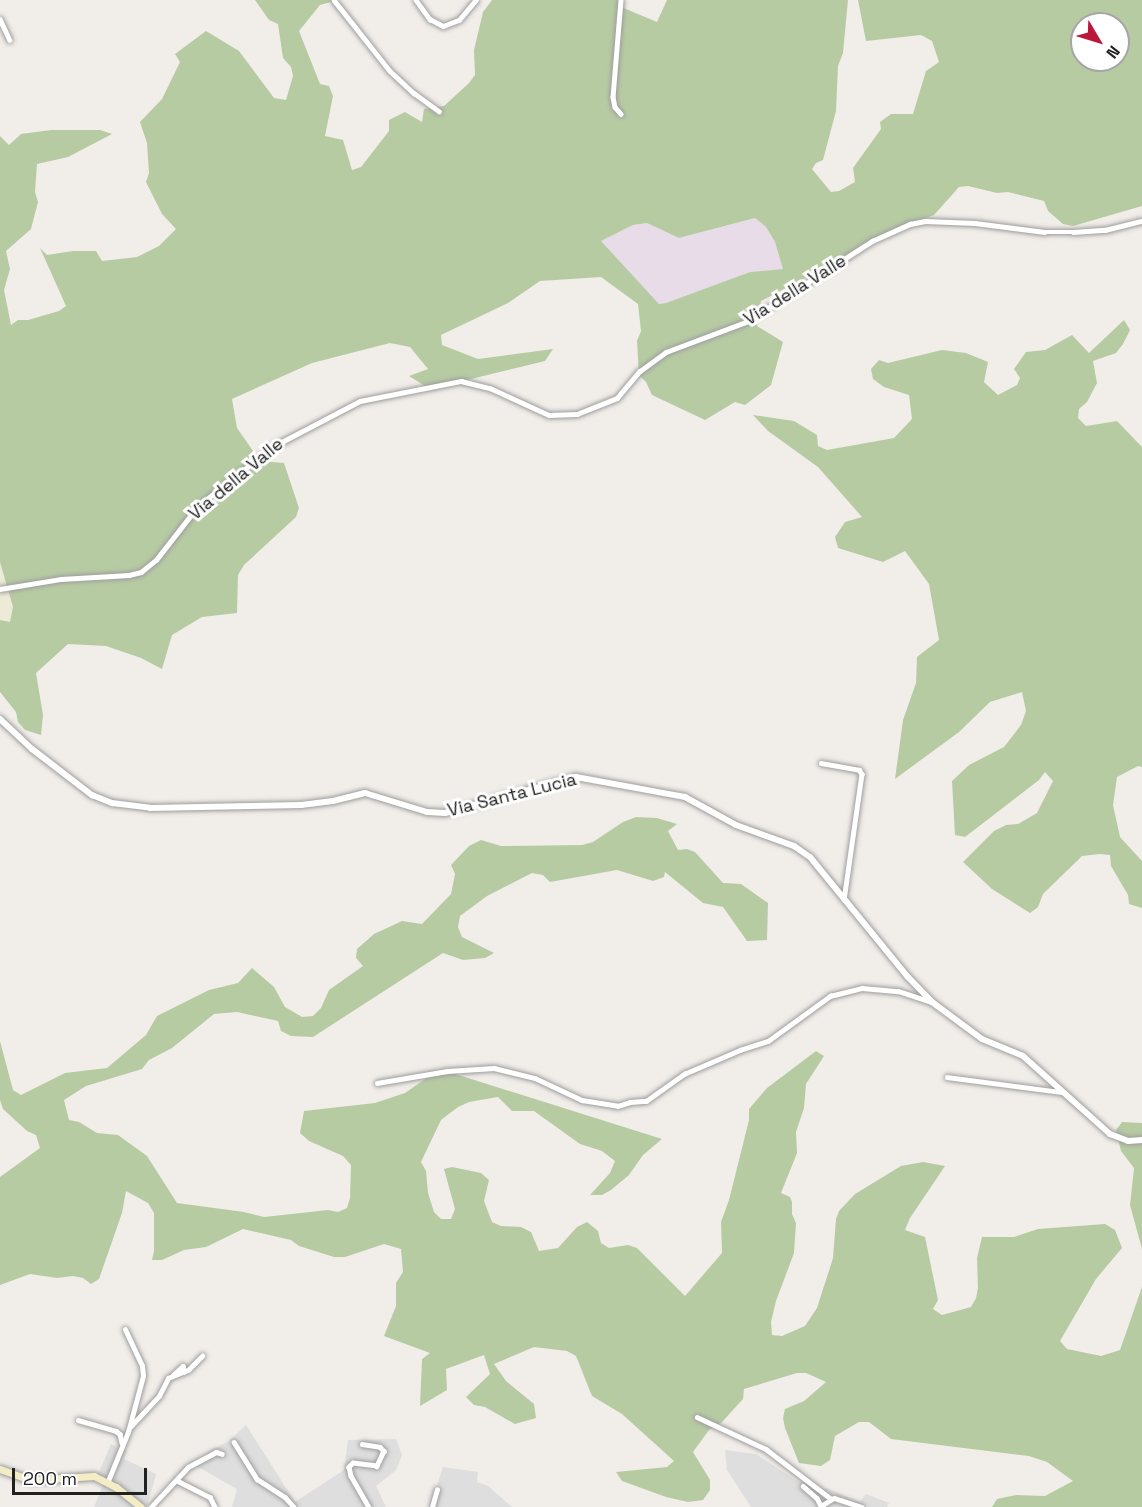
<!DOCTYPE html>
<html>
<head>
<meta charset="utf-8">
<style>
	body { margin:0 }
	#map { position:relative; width:1142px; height:1507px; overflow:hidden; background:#f1ede9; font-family:"Space Grotesk",sans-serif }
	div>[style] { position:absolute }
	.residential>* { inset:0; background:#dfdedf }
	.industrial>* { inset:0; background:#e8dce9 }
	.farmland>* { inset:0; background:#edead7 }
	.forest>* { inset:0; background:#b7cba3 }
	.roads { filter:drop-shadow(0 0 2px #9e9e9e) drop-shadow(0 0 2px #9e9e9e) }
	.minor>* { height:4.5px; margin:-2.25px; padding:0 2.25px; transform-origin:2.25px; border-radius:2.25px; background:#fff }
	.tertiary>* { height:6px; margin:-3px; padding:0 3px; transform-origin:3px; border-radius:3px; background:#fff }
	.secondary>* { height:7px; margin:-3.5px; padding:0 3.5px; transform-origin:3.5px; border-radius:3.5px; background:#f3ecc5 }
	span { translate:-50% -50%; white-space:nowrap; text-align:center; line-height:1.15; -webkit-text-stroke:6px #fff; paint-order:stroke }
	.street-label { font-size:18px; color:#212121 }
	.north { position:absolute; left:1070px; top:12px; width:60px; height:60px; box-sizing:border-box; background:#fff; border:2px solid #a6a6a6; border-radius:50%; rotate:128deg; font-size:16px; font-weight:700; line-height:24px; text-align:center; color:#212121 }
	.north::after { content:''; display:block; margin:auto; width:21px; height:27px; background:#bb173a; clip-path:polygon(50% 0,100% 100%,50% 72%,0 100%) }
	.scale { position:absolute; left:12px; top:1468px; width:135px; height:27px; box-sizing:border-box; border:3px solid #212121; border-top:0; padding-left:8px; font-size:18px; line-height:21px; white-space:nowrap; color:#212121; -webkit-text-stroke:4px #fff; paint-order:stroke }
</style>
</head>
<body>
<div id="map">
	<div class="residential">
		<div style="clip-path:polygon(246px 1425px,295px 1502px,344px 1470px,348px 1440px,396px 1439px,402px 1455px,396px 1470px,376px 1486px,386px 1507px,232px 1507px,237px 1489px,198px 1467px,209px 1451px,229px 1441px)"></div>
		<div style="clip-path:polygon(111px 1444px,127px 1451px,124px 1459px,156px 1474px,147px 1507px,94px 1507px,103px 1485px,96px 1479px)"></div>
		<div style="clip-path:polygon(725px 1450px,756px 1454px,817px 1494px,827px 1488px,860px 1502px,866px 1494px,889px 1503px,887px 1507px,751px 1507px,727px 1470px)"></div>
		<div style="clip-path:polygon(443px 1467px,478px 1472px,477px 1482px,488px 1486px,512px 1507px,430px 1507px)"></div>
	</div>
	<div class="industrial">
		<div style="clip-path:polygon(755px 218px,766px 227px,775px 242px,784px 269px,750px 272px,666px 303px,659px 304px,600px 241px,633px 225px,648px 223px,679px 238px)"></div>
	</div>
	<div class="farmland">
		<div style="clip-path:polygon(0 562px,13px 607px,10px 623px,0 620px)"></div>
	</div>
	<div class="forest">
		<div style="clip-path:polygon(evenodd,255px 0,338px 0,320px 5px,299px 31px,320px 84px,329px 86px,333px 96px,325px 136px,343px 140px,352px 170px,361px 167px,389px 131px,389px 120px,405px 112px,422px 122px,424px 109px,444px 106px,469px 83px,475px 75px,474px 50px,483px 12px,492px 0,619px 0,621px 7px,657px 22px,667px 0,848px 0,843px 53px,838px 66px,836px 111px,823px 160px,816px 163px,812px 169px,831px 192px,839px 191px,855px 182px,853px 168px,881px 129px,880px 122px,891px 114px,913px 114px,926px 71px,939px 62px,932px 41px,921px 35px,866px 41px,858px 0,1142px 0,1142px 206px,1073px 226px,1063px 224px,1048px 211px,1044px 201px,1008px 192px,997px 193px,968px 186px,959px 187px,934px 215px,907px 225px,761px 301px,757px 326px,783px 342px,771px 385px,745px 405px,735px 402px,705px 420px,652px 395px,646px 382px,639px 375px,637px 341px,641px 331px,638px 304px,601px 277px,540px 281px,508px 303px,441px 335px,442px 345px,478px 359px,553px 349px,545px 361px,430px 389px,409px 376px,428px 369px,410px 347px,390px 343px,312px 363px,232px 399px,237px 428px,260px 461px,284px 463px,299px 508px,296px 517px,244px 565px,238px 575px,237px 613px,202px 617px,172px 635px,162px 669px,141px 658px,106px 646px,68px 644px,36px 673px,43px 715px,41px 735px,25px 730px,18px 722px,16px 712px,0 692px,0 620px,10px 622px,13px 607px,0 562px,0 136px,9px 145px,21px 134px,51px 130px,100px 130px,112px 134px,68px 157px,37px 164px,35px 192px,38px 202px,31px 229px,6px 251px,10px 269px,4px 290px,11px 325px,18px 320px,28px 320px,59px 311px,66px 306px,40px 248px,47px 255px,73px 251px,96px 251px,102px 261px,137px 257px,159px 246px,176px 229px,162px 214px,146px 182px,149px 173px,147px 143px,140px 122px,162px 99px,180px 62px,175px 54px,206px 31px,239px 51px,274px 98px,286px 100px,293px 76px,291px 67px,283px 58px,278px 24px,269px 20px,255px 0,1082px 24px,1118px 24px,1118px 60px,1082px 60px,1082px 24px,255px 0,755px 218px,766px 227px,775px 242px,783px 269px,750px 272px,666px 303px,659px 304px,601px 241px,633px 225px,647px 223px,679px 238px,755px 218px)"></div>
		<div style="clip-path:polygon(1124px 320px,1130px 330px,1123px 344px,1116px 353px,1093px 361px,1097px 383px,1087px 402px,1079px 409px,1078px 418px,1086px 426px,1117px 421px,1142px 447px,1142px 767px,1138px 766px,1117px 777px,1113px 805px,1120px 837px,1142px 861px,1142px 908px,1129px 904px,1128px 895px,1111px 866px,1110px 855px,1100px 854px,1082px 856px,1043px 894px,1038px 907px,1030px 913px,992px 889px,963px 862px,994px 831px,1006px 825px,1018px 824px,1037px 813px,1053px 781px,1045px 772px,1039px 780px,965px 837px,955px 835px,952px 781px,969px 765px,1004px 747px,1021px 725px,1026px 711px,1022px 692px,990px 702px,959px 732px,895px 779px,903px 720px,916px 683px,917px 657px,939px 640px,929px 584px,905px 551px,883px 562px,838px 548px,835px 537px,845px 522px,862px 517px,818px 467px,768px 431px,753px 415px,794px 421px,817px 435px,818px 446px,827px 450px,894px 438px,912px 419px,909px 395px,884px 387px,873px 379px,871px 369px,879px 360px,888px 363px,942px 350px,966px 353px,988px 362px,984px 382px,998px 395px,1017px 385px,1020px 378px,1014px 369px,1026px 352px,1045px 350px,1072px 335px,1089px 353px)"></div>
		<div style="clip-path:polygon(636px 817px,657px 818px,677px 824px,668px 831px,678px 850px,687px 849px,695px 852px,723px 883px,741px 884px,768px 903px,767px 940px,747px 941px,723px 907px,703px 903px,665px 872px,664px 877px,653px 881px,617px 870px,550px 882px,543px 875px,532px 873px,487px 896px,460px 916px,458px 927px,462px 937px,494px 953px,485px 958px,463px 960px,443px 953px,313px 1037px,291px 1036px,281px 1031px,278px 1021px,237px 1012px,214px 1014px,172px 1048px,149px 1060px,142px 1069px,86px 1086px,64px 1100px,69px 1120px,79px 1122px,97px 1133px,118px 1135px,147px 1156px,177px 1203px,244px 1212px,264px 1217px,328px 1210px,338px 1212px,347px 1208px,350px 1198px,351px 1165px,343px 1156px,309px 1141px,300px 1133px,304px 1111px,375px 1103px,405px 1093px,428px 1077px,449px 1072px,662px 1139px,643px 1155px,629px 1175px,611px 1190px,602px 1195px,590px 1195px,610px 1173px,615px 1161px,602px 1151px,580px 1144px,534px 1111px,512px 1111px,498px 1097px,469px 1102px,458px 1107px,441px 1120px,421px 1162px,426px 1171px,428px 1193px,434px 1212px,441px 1219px,451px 1219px,455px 1209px,444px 1169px,452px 1167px,481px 1173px,489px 1180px,484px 1201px,492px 1222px,501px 1226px,521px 1227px,531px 1232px,539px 1251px,558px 1248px,577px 1227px,587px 1222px,598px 1231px,601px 1243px,609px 1248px,628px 1245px,637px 1248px,685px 1296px,722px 1253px,721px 1222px,729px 1200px,749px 1120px,749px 1109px,767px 1088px,816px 1051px,824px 1056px,806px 1084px,804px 1108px,796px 1132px,797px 1153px,781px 1193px,790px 1197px,792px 1202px,792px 1214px,796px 1223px,794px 1253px,776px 1301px,771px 1322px,772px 1335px,782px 1336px,805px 1326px,817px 1308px,833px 1258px,836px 1219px,839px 1211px,855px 1194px,901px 1166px,923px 1162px,945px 1166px,910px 1218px,905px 1230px,925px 1237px,938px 1300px,933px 1309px,942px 1315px,971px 1307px,976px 1298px,978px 1288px,977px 1258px,982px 1237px,1014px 1237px,1038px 1229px,1105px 1224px,1115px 1230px,1122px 1248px,1096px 1279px,1060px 1341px,1067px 1349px,1101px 1356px,1120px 1350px,1142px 1287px,1142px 1507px,992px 1507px,997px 1499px,1016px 1495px,1045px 1496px,1073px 1481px,1047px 1462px,1029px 1456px,891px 1439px,869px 1422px,859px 1422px,835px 1436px,830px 1460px,821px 1466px,799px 1463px,785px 1428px,783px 1418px,785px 1409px,804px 1401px,826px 1382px,806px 1373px,797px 1373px,744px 1389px,743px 1399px,722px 1422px,709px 1430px,693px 1452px,710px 1480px,710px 1490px,703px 1500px,688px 1502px,666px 1497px,622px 1481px,616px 1472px,667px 1467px,674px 1461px,622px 1414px,592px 1396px,576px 1356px,567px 1351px,534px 1347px,494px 1364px,506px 1381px,534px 1404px,536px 1418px,515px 1424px,485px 1407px,474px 1405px,466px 1397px,490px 1374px,484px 1355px,446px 1369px,447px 1390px,420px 1406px,422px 1359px,430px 1353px,384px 1336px,396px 1306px,396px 1283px,403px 1272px,401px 1249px,384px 1244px,345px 1257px,334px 1257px,299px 1246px,291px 1240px,243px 1229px,206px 1247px,184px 1250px,162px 1260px,152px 1260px,154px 1251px,154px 1213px,148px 1203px,126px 1191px,122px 1213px,99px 1279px,91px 1284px,83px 1278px,73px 1276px,57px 1278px,30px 1274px,0 1285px,0 1177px,40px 1148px,36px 1135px,27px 1131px,3px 1109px,0 1100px,0 1041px,13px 1090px,21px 1095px,65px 1073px,107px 1068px,146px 1035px,157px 1016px,209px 990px,238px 983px,252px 968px,274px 987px,285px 1007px,302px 1017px,313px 1016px,321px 1008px,329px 990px,363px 966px,356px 958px,357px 949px,374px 934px,402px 921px,422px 924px,451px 894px,455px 874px,451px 865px,469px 846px,481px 840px,501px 846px,582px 845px,593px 842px,623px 822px)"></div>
		<div style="clip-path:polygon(1122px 1122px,1142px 1123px,1142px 1249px,1130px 1205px,1134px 1168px,1121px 1151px,1116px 1130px)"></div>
	</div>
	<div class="roads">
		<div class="minor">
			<div style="left:334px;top:0;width:90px;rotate:51.7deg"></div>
			<div style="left:390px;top:71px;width:33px;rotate:43deg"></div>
			<div style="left:414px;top:93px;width:31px;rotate:36deg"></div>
			<div style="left:416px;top:0;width:24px;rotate:54deg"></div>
			<div style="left:430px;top:19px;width:15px;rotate:28deg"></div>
			<div style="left:443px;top:26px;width:17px;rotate:-21deg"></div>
			<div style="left:459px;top:20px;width:26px;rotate:-50deg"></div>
			<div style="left:621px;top:0;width:97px;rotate:94.7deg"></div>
			<div style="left:613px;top:97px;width:10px;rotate:79deg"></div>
			<div style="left:615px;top:107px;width:9px;rotate:49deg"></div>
			<div style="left:0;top:19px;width:23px;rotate:65deg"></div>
			<div style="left:0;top:589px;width:62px;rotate:-9.3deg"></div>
			<div style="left:61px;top:579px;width:68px;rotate:-3.4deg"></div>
			<div style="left:129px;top:575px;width:12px;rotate:-14deg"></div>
			<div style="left:141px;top:572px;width:19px;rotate:-39deg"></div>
			<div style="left:156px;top:560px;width:68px;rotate:-52.1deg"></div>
			<div style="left:198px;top:506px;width:97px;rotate:-38.3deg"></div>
			<div style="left:274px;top:446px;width:97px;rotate:-27.6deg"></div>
			<div style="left:360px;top:401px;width:103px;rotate:-11.2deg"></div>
			<div style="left:461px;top:381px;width:30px;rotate:14deg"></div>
			<div style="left:490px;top:388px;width:65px;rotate:24.6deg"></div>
			<div style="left:549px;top:415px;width:28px;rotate:-2deg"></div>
			<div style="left:577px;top:414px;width:43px;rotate:-21.8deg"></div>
			<div style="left:617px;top:398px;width:35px;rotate:-50deg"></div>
			<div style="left:640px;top:371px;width:32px;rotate:-36deg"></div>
			<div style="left:666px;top:352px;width:85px;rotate:-20.6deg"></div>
			<div style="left:746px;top:322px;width:150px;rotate:-32.7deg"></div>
			<div style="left:872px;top:241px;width:42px;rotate:-24.1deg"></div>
			<div style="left:910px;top:224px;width:15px;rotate:-11deg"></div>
			<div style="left:925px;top:221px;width:50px;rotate:2.3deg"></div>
			<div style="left:975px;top:223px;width:70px;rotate:7.4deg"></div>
			<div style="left:1044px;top:232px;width:29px"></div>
			<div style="left:1073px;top:232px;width:32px;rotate:-4deg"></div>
			<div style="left:1105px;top:230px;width:38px;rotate:-14deg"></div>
			<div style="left:821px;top:763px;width:39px;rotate:10deg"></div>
			<div style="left:859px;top:770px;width:5px;rotate:53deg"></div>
			<div style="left:862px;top:774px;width:127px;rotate:98.1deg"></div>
			<div style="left:947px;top:1077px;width:115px;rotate:7.5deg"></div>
			<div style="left:377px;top:1083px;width:71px;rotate:-9.7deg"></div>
			<div style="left:447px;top:1071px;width:47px;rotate:-3.7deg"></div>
			<div style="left:494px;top:1068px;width:42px;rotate:13.7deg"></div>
			<div style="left:535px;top:1078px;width:52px;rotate:25.1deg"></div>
			<div style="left:582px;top:1100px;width:36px;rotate:9deg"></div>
			<div style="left:618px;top:1106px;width:13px;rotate:-18deg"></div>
			<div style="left:630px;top:1102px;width:16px;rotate:-4deg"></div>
			<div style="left:646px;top:1101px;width:47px;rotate:-35.4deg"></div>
			<div style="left:684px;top:1074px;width:61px;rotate:-23.2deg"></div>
			<div style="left:740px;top:1050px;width:29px;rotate:-18deg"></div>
			<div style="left:768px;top:1041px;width:77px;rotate:-36deg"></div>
			<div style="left:830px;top:996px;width:33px;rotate:-14deg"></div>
			<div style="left:862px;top:988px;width:36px;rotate:5deg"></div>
			<div style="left:898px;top:991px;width:33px;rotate:18deg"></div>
			<div style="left:173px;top:1375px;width:13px;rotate:-42deg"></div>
			<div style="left:183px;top:1366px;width:6px;rotate:81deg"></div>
			<div style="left:697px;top:1417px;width:76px;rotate:24.9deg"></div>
			<div style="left:766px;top:1449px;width:81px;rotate:37.4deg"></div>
			<div style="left:78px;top:1420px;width:40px;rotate:16deg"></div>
			<div style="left:116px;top:1431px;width:5px;rotate:37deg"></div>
			<div style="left:120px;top:1434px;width:9px;rotate:77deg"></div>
			<div style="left:130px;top:1427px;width:42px;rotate:-46.9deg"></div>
			<div style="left:159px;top:1396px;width:20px;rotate:-63deg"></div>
			<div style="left:168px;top:1378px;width:22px;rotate:-22deg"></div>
			<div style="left:188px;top:1370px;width:20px;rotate:-45deg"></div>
			<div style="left:234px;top:1442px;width:44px;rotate:58.1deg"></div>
			<div style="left:257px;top:1479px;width:33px;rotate:33deg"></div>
			<div style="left:285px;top:1497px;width:13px;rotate:48deg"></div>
			<div style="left:362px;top:1444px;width:18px;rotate:9deg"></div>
			<div style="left:380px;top:1447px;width:6px;rotate:45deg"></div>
			<div style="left:384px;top:1451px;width:17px;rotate:115deg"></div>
			<div style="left:377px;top:1466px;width:24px;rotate:-173deg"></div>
			<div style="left:353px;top:1463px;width:6px;rotate:135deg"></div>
			<div style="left:349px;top:1467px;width:9px;rotate:77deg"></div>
			<div style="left:351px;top:1476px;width:36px;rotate:60deg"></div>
			<div style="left:108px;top:1481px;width:53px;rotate:-67.8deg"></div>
			<div style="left:128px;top:1432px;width:58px;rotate:-75deg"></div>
			<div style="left:143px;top:1376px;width:10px;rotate:-96deg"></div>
			<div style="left:142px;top:1366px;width:40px;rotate:-115deg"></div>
			<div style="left:178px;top:1481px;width:36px;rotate:27deg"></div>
			<div style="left:210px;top:1497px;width:11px;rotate:63deg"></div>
			<div style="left:803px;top:1486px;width:18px;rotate:41deg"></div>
			<div style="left:817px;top:1498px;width:9px;rotate:63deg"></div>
			<div style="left:821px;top:1506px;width:15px;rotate:-32deg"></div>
			<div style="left:834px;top:1498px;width:29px;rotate:18deg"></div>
			<div style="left:151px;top:1507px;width:54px;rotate:-47.2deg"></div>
			<div style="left:188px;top:1467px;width:32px;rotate:-28deg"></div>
			<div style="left:216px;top:1452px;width:6px;rotate:18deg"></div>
			<div style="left:432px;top:1507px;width:18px;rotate:-74deg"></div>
		</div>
		<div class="tertiary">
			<div style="left:0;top:719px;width:44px;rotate:43.2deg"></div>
			<div style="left:32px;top:749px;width:76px;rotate:37.5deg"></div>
			<div style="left:92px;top:795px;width:22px;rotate:22deg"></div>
			<div style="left:112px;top:803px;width:38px;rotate:7deg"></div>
			<div style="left:150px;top:808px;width:151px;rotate:-1.1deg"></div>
			<div style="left:301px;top:805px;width:32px;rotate:-7deg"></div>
			<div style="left:333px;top:801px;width:33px;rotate:-14deg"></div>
			<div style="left:365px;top:793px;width:65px;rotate:17deg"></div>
			<div style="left:427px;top:812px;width:18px;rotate:3deg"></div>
			<div style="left:445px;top:813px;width:136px;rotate:-15.4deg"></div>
			<div style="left:576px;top:777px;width:111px;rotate:10.4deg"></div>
			<div style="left:685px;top:797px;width:58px;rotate:28.8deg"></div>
			<div style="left:736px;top:825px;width:62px;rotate:19.9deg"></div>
			<div style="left:794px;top:846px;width:19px;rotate:35deg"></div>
			<div style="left:810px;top:857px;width:155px;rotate:50.8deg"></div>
			<div style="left:908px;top:977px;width:35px;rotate:46deg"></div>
			<div style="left:932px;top:1002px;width:62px;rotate:36.5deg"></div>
			<div style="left:982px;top:1039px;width:44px;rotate:22.5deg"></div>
			<div style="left:1023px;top:1056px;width:117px;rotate:41.9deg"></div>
			<div style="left:1110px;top:1134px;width:19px;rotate:21deg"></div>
			<div style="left:1128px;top:1141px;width:14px;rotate:-4deg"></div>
		</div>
		<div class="secondary">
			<div style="left:0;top:1469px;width:33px;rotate:20deg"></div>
			<div style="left:31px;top:1480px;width:63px;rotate:-3.6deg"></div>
			<div style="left:94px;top:1476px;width:25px;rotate:27deg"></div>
			<div style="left:116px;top:1487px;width:32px;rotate:39deg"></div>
		</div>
	</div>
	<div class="street-label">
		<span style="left:795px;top:290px;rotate:-32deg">Via della Valle</span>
		<span style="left:236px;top:479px;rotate:-40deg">Via della Valle</span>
		<span style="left:512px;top:795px;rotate:-14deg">Via Santa Lucia</span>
	</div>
	<div class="north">N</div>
	<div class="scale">200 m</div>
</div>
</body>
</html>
